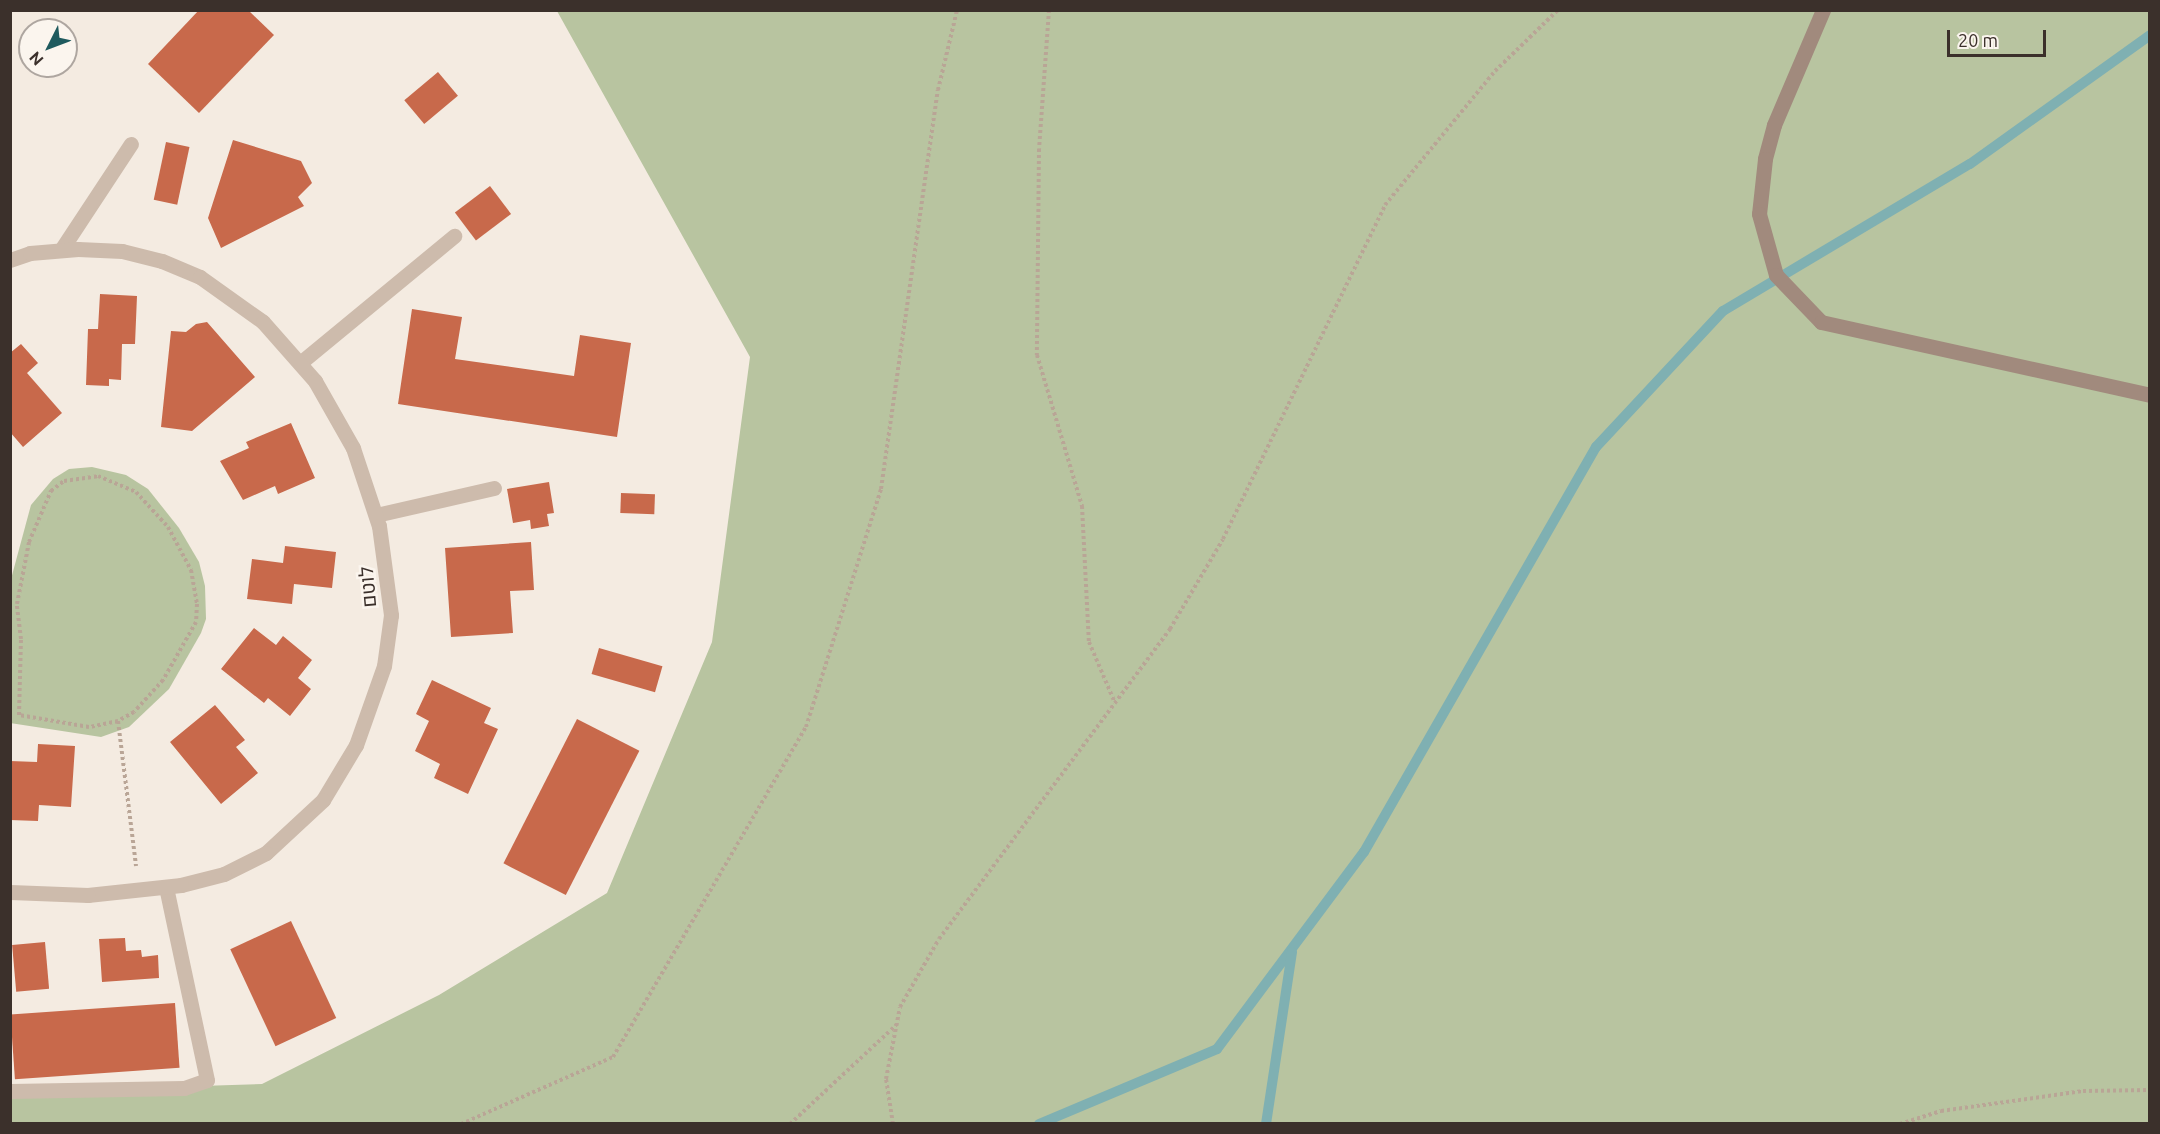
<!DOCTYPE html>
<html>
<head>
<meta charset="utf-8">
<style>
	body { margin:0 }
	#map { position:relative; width:2160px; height:1134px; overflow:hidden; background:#f4ebe1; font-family:Ubuntu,Heebo,sans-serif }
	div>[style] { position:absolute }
	.green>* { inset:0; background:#b8c4a0 }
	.stream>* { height:10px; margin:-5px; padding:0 5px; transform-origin:5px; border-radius:5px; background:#7fb0b2 }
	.building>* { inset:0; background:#c8694b; transform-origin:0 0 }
	.path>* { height:4px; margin-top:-2px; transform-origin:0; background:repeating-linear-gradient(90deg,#b9a596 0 3px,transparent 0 6px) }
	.lane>* { height:15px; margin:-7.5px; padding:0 7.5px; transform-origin:7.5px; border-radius:7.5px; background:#cdbbac }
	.street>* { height:15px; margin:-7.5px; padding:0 7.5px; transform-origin:7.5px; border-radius:7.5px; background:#cdbbac }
	.secondary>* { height:15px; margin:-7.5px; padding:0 7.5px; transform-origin:7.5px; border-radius:7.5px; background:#a18a7d }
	span { translate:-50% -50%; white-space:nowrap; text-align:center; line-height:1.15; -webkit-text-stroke:5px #fbf5ee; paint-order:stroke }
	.street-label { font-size:20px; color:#3b302b }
	.frame { position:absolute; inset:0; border:12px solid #3b302b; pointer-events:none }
	.north { position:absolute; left:18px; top:18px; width:60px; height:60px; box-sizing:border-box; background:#fbf5ee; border:2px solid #aea6a0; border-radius:50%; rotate:228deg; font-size:16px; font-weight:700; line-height:24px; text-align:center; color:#3b302b }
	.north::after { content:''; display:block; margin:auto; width:21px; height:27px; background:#1f5a5e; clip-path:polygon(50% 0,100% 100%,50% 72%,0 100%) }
	.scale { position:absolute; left:1947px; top:30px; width:99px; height:27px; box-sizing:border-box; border:3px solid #3b302b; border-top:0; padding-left:8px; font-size:18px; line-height:21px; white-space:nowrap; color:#3b302b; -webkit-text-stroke:4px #fbf5ee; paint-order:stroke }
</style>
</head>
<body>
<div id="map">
	<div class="green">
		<div style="clip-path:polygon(557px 11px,2149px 11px,2149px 1123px,11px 1124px,10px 1092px,262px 1084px,439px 995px,607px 893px,712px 642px,750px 357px)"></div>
		<div style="clip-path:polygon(92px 467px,126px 475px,148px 489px,179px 528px,199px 562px,205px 586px,206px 619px,201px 633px,169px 689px,129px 727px,101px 737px,10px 723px,11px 579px,31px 505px,53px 479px,69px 469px)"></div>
	</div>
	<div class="stream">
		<div style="left:1039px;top:1124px;width:193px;rotate:-22.8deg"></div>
		<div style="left:1217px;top:1049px;width:246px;rotate:-53.3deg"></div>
		<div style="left:1364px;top:852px;width:467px;rotate:-60.2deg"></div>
		<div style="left:1596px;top:447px;width:186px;rotate:-47deg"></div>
		<div style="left:1723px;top:311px;width:287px;rotate:-30.8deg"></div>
		<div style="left:1970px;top:164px;width:221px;rotate:-35.6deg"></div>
		<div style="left:1266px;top:1124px;width:174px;rotate:-81.4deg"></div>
	</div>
	<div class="building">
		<div style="clip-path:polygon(199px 10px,248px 10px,274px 35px,199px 113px,148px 64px)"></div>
		<div style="left:438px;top:72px;width:31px;height:44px;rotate:50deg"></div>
		<div style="clip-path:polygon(233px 140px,301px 161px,312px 183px,298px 197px,304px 206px,221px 248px,208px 218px)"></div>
		<div style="left:166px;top:142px;width:24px;height:59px;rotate:12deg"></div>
		<div style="left:490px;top:186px;width:35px;height:44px;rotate:53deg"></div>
		<div style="clip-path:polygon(100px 294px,137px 296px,135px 344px,122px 344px,121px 380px,109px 379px,109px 386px,86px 385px,88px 329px,98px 329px)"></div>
		<div style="clip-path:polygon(412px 309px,462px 317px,455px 359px,574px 376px,580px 335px,631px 343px,617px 437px,398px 404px)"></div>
		<div style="clip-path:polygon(207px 322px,255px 377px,192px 431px,161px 427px,171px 331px,186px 332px,196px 324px)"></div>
		<div style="clip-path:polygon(21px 344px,38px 363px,27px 373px,62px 413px,23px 447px,10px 432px,10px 353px)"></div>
		<div style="clip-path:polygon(291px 423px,315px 478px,278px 494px,275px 486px,243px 500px,220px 461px,249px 448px,246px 442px)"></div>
		<div style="clip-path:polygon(549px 482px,554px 513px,547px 514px,549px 526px,531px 529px,530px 520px,513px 523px,507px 489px)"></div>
		<div style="left:621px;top:493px;width:34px;height:20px;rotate:2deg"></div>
		<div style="clip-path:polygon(531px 542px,534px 590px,510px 591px,513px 633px,451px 637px,445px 548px)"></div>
		<div style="clip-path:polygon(285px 546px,336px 552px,332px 588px,294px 584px,292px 604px,247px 599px,252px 559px,283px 563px)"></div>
		<div style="clip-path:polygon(254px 628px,276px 645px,283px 636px,312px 660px,298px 678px,311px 689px,290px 716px,268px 698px,264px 703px,221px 669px)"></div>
		<div style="left:599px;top:648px;width:66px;height:27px;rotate:16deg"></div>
		<div style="clip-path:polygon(432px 680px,491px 708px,484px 723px,498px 729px,468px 794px,434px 778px,440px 764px,415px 751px,429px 721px,416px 714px)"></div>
		<div style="clip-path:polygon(215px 705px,245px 740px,236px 747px,258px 773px,221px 804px,170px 742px)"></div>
		<div style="left:577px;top:719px;width:70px;height:162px;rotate:27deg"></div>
		<div style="clip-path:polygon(38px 744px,75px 746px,71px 807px,39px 805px,38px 821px,10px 820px,10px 761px,37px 762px)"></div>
		<div style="left:291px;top:921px;width:107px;height:67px;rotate:65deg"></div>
		<div style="clip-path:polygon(125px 938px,126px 951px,141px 950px,142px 957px,158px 955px,159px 978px,102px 982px,99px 939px)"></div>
		<div style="left:45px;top:942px;width:47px;height:33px;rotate:85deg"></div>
		<div style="left:175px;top:1003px;width:65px;height:165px;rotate:86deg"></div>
	</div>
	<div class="path">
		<div style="left:1049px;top:10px;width:139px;rotate:94.1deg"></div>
		<div style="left:1039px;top:149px;width:206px;rotate:90.6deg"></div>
		<div style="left:1037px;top:355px;width:158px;rotate:73.4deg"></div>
		<div style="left:1082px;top:506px;width:136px;rotate:87.1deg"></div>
		<div style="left:1089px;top:642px;width:66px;rotate:66.9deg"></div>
		<div style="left:98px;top:476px;width:41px;rotate:22.8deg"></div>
		<div style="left:136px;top:492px;width:47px;rotate:47.6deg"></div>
		<div style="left:168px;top:527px;width:49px;rotate:61.9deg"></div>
		<div style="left:191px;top:570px;width:35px;rotate:80deg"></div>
		<div style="left:197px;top:604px;width:18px;rotate:93deg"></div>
		<div style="left:196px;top:622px;width:67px;rotate:119.6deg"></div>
		<div style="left:163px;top:680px;width:43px;rotate:132.2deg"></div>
		<div style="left:134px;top:712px;width:18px;rotate:151deg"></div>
		<div style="left:118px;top:721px;width:30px;rotate:168deg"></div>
		<div style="left:89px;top:727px;width:71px;rotate:-170.3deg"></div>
		<div style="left:19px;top:715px;width:76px;rotate:-88.5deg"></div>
		<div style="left:21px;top:639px;width:35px;rotate:-97deg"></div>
		<div style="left:17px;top:604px;width:63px;rotate:-79deg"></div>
		<div style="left:29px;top:542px;width:56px;rotate:-66.7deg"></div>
		<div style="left:51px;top:491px;width:16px;rotate:-38deg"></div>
		<div style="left:64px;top:481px;width:34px;rotate:-8deg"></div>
		<div style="left:118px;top:721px;width:146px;rotate:82.9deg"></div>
		<div style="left:461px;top:1124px;width:166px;rotate:-23.8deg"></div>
		<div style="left:613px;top:1057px;width:382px;rotate:-59.7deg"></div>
		<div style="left:806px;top:727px;width:250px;rotate:-72.5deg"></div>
		<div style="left:881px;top:489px;width:403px;rotate:-81.9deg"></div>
		<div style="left:938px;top:90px;width:82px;rotate:-76.6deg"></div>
		<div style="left:790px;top:1124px;width:145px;rotate:-43deg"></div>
		<div style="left:893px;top:1124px;width:46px;rotate:-98.8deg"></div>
		<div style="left:886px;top:1079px;width:73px;rotate:-79deg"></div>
		<div style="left:900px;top:1007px;width:78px;rotate:-60.2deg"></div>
		<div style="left:939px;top:939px;width:387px;rotate:-53.3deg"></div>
		<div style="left:1170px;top:629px;width:104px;rotate:-59.5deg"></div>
		<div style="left:1223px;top:539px;width:371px;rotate:-64.1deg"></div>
		<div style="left:1385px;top:205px;width:173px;rotate:-50.6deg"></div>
		<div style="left:1495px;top:71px;width:88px;rotate:-44.1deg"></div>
		<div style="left:1900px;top:1124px;width:43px;rotate:-17.6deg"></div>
		<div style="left:1941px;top:1111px;width:143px;rotate:-8deg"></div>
		<div style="left:2083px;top:1091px;width:67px;rotate:-0.9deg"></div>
	</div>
	<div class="lane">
		<div style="left:61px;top:250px;width:127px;rotate:-56.6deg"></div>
		<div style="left:300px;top:363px;width:200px;rotate:-39.5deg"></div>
		<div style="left:376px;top:515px;width:121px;rotate:-12.9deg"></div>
		<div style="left:10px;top:1091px;width:174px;rotate:-1deg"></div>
		<div style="left:184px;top:1088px;width:24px;rotate:-19deg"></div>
		<div style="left:207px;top:1080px;width:197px;rotate:-102deg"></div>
	</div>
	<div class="street">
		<div style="left:10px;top:260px;width:21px;rotate:-19deg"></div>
		<div style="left:30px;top:253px;width:48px;rotate:-4.8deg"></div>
		<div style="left:78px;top:249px;width:44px;rotate:2.6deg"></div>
		<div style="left:122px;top:251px;width:41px;rotate:14deg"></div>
		<div style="left:162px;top:261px;width:41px;rotate:22.8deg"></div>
		<div style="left:200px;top:277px;width:77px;rotate:35.5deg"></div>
		<div style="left:263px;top:322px;width:79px;rotate:48.6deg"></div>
		<div style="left:315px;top:381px;width:77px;rotate:60.4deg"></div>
		<div style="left:353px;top:448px;width:82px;rotate:71.6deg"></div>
		<div style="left:379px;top:526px;width:90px;rotate:82.3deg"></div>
		<div style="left:391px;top:615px;width:51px;rotate:97.8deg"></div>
		<div style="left:384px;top:666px;width:84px;rotate:109.5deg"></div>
		<div style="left:356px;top:745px;width:64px;rotate:121deg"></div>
		<div style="left:323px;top:800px;width:78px;rotate:137.1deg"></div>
		<div style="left:266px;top:853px;width:47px;rotate:153.4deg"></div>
		<div style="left:224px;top:874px;width:44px;rotate:165.7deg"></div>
		<div style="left:181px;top:885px;width:94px;rotate:173.9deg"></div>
		<div style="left:88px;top:895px;width:78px;rotate:-177.8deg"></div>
	</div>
	<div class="secondary">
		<div style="left:1823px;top:10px;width:125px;rotate:113.1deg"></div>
		<div style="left:1774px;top:125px;width:35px;rotate:105deg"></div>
		<div style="left:1765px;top:159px;width:55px;rotate:96.2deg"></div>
		<div style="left:1759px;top:214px;width:63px;rotate:74.4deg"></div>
		<div style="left:1776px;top:275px;width:65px;rotate:46.2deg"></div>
		<div style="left:1821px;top:322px;width:337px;rotate:12.5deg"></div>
	</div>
	<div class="street-label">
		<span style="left:367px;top:587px;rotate:-95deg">לוטם</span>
	</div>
	<div class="frame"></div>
	<div class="north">N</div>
	<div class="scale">20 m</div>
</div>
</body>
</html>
